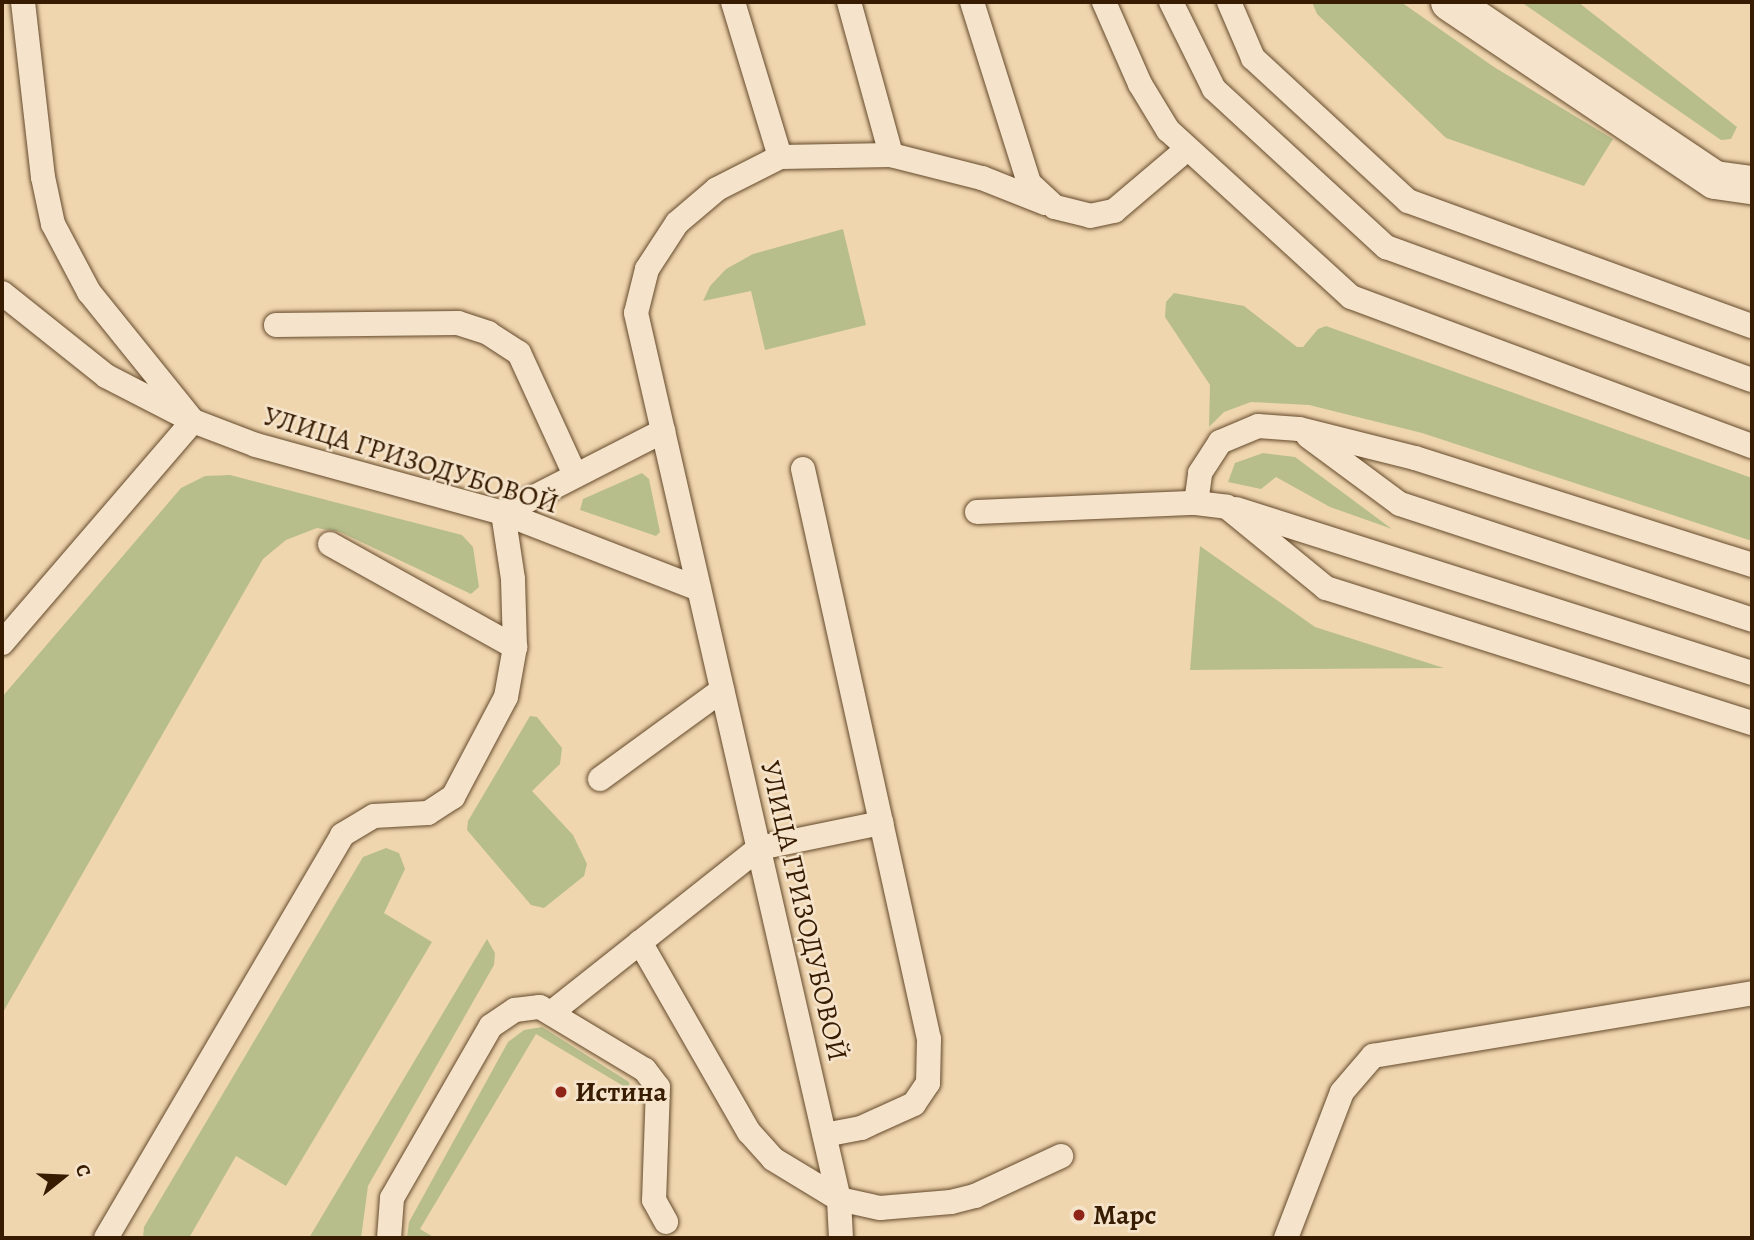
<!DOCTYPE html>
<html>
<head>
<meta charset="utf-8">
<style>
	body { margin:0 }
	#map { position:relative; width:1754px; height:1240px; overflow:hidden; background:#f0d6af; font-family:Alegreya,serif }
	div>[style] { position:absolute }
	.green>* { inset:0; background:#b7be8c }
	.roads { filter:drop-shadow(0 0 2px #654a2c) drop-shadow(0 0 2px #654a2c) }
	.lane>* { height:24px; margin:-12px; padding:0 12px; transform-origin:12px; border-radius:12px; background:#f5e4cb }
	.street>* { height:38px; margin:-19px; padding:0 19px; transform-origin:19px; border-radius:19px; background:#f5e4cb }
	.dots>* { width:19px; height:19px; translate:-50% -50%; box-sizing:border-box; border:4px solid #f5e4cb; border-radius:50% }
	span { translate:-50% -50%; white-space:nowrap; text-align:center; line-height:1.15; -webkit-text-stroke:5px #f5e4cb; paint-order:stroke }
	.street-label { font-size:28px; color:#371c01 }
	.poi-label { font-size:28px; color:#371c01; font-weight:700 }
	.left { translate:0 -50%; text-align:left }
	.frame { position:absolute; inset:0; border:4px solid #371c01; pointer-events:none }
	.north { position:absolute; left:28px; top:1142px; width:70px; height:70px; -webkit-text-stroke:5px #f5e4cb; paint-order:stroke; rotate:72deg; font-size:19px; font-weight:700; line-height:28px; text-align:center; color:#371c01 }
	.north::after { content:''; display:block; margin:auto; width:24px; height:32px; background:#371c01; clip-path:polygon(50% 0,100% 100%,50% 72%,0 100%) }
</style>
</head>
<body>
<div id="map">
	<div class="green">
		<div style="clip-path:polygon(1312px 2px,1401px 2px,1494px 67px,1613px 139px,1584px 186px,1446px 138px,1317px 14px)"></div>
		<div style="clip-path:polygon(1521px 2px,1578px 2px,1737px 127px,1731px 139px,1721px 140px)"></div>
		<div style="clip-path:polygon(843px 229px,866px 325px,765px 350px,751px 291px,703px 301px,710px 286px,726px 269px,753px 254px)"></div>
		<div style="clip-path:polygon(1174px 293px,1244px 306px,1297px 347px,1303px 347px,1318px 329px,1326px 326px,1752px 478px,1752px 541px,1422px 433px,1309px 405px,1251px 402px,1224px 412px,1209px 427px,1210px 385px,1165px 317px,1166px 302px)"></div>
		<div style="clip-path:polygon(1263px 453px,1295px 457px,1392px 529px,1330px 507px,1276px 477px,1261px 489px,1228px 482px,1235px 463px)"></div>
		<div style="clip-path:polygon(642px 473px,649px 479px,660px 532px,656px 536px,580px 510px,583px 499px)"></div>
		<div style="clip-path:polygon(230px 475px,462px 535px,473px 547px,479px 587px,471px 594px,340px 532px,317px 528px,286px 540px,263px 559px,2px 1014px,2px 697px,181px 488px,205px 476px)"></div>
		<div style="clip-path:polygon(1200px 546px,1315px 627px,1444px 668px,1190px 670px)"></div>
		<div style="clip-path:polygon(530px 716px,537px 717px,562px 748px,560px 764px,532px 791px,573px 835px,587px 864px,584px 876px,544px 908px,531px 905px,467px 830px,468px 821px)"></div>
		<div style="clip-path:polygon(386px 848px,399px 853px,405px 869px,384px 913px,432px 942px,286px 1186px,236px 1156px,189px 1238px,143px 1238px,144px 1227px,363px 857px)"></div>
		<div style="clip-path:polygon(487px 939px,495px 953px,494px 965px,368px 1186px,361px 1238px,309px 1238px)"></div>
		<div style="clip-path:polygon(542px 1027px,629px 1082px,630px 1090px,536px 1034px,420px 1229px,435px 1238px,407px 1238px,409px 1222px,508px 1042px,524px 1030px)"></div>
	</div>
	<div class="roads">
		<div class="lane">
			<div style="left:23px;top:2px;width:176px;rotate:83.5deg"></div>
			<div style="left:43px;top:177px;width:48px;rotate:78deg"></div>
			<div style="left:53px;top:224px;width:77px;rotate:62.1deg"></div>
			<div style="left:89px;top:292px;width:166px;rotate:51.1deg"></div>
			<div style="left:193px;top:421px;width:67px;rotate:20.9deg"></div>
			<div style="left:256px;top:445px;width:256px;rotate:15.4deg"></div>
			<div style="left:503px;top:513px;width:210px;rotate:21.2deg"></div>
			<div style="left:733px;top:2px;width:162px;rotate:73.1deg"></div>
			<div style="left:780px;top:157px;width:71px;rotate:153.1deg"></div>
			<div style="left:717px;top:189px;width:52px;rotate:139.6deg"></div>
			<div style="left:677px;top:223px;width:55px;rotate:123.1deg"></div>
			<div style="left:647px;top:269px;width:45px;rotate:104deg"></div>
			<div style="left:636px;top:313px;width:909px;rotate:77.1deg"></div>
			<div style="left:849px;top:2px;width:159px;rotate:74.6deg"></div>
			<div style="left:972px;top:2px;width:190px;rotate:72.5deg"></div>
			<div style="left:1029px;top:183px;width:35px;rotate:43deg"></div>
			<div style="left:1055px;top:207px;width:36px;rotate:14deg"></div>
			<div style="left:1090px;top:216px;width:25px;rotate:-12deg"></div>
			<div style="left:1114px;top:211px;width:96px;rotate:-40.3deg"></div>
			<div style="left:1104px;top:2px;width:90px;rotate:66.3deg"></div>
			<div style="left:1140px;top:84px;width:54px;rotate:58.7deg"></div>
			<div style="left:1168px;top:130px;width:248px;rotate:42.4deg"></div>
			<div style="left:1351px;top:297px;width:428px;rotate:20.4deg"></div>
			<div style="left:1171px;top:2px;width:97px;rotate:63.7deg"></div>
			<div style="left:1214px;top:89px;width:234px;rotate:42.6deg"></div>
			<div style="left:1386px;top:247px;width:389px;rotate:20deg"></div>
			<div style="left:1229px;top:2px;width:61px;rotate:66.8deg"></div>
			<div style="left:1253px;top:58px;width:211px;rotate:42.7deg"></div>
			<div style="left:1408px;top:201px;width:366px;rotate:20deg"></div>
			<div style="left:780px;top:157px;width:111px;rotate:-1deg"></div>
			<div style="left:891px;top:155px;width:94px;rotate:14.2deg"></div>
			<div style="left:982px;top:178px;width:68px;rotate:21.6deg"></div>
			<div style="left:2px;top:293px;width:133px;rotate:38.6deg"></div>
			<div style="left:106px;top:376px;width:98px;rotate:27.3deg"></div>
			<div style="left:193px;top:421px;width:293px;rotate:130.7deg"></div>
			<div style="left:276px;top:325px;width:182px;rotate:-0.6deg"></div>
			<div style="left:458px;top:323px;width:32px;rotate:18deg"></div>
			<div style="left:488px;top:333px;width:37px;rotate:33deg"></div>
			<div style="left:519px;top:353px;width:134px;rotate:65.3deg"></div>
			<div style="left:1308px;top:436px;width:114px;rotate:36.5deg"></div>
			<div style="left:1400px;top:504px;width:371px;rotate:18.2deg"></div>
			<div style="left:803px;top:469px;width:584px;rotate:77.54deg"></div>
			<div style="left:929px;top:1039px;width:44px;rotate:91.3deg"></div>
			<div style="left:928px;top:1083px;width:25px;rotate:124deg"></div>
			<div style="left:914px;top:1104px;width:58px;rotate:155.6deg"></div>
			<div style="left:861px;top:1128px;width:37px;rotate:169deg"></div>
			<div style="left:1196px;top:503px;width:30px;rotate:-82deg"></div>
			<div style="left:1200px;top:473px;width:37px;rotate:-57deg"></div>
			<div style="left:1220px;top:442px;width:41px;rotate:-22.8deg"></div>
			<div style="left:1258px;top:426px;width:41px;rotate:4.2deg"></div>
			<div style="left:1299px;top:429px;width:120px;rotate:14deg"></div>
			<div style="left:1415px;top:458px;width:354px;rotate:17.6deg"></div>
			<div style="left:1236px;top:509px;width:541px;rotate:17.63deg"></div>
			<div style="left:977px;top:512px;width:219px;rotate:-2.4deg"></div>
			<div style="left:1196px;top:503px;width:31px;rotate:7deg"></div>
			<div style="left:1227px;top:507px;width:128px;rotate:39.3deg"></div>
			<div style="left:1326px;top:588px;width:447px;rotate:17.6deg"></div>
			<div style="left:330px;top:544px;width:212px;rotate:29.1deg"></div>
			<div style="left:600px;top:779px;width:151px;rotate:-36.1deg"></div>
			<div style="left:640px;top:942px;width:219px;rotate:60.2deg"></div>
			<div style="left:749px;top:1132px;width:36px;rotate:48deg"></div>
			<div style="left:773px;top:1159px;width:77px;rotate:31.2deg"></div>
			<div style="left:551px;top:1013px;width:265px;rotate:-38.4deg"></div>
			<div style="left:759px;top:848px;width:125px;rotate:-11.6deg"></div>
			<div style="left:106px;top:1238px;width:467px;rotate:-59.6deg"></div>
			<div style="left:342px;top:835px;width:37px;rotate:-31deg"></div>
			<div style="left:374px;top:816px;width:54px;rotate:-3.2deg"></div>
			<div style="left:428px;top:813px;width:30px;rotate:-33deg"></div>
			<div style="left:453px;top:797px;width:113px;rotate:-62.1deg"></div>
			<div style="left:506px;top:697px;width:51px;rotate:-79.8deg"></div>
			<div style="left:515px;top:647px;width:68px;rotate:-91.7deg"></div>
			<div style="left:513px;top:579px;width:67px;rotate:-98.6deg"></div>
			<div style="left:503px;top:513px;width:180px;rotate:-27.1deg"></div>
			<div style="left:389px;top:1238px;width:40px;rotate:-85.7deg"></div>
			<div style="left:392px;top:1198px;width:198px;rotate:-60.1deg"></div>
			<div style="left:491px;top:1026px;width:29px;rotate:-34deg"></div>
			<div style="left:515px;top:1010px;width:25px;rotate:-7deg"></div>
			<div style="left:540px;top:1007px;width:122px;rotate:31deg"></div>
			<div style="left:645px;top:1070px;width:21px;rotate:53deg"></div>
			<div style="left:658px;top:1087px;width:113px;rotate:92deg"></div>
			<div style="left:654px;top:1200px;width:25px;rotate:61deg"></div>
			<div style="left:841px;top:1238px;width:39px;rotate:-93deg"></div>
			<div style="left:839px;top:1199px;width:42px;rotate:12.4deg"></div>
			<div style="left:880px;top:1208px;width:71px;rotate:-4.8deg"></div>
			<div style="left:951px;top:1202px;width:25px;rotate:-14deg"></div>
			<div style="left:975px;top:1196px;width:95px;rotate:-24.9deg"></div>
			<div style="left:1286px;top:1238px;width:156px;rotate:-69deg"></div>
			<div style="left:1342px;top:1092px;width:48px;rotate:-49.3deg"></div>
			<div style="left:1373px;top:1056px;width:384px;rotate:-9.4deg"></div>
		</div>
		<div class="street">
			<div style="left:1450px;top:2px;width:319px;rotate:33.9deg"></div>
			<div style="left:1715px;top:180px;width:37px;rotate:8deg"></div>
		</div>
	</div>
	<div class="dots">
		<div style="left:561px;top:1092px;background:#8f2418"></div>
		<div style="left:1079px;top:1215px;background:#8f2418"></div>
	</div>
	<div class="street-label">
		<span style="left:411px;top:460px;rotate:17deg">УЛИЦА ГРИЗОДУБОВОЙ</span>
		<span style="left:804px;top:911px;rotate:77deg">УЛИЦА ГРИЗОДУБОВОЙ</span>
	</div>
	<div class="poi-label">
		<span class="left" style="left:575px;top:1092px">Истина</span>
		<span class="left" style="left:1093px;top:1215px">Марс</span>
	</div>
	<div class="frame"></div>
	<div class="north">С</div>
</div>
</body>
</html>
